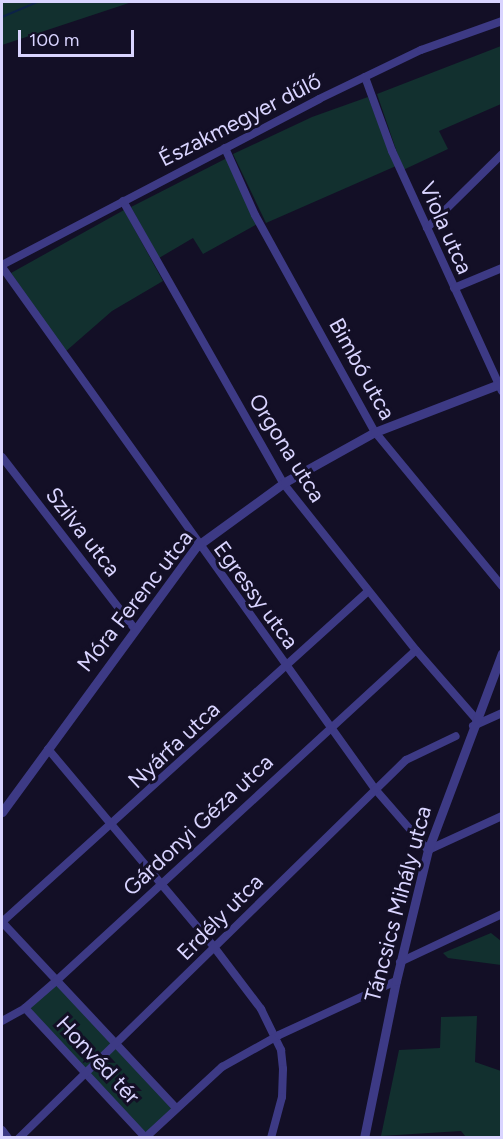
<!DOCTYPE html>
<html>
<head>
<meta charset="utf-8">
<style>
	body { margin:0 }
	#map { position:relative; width:503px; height:1139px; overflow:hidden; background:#130f26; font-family:Figtree,sans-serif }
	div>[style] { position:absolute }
	.green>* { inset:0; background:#12302f; transform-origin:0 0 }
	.stream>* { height:2px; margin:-1px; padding:0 1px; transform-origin:1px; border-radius:1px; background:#0c2248 }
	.minor>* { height:8px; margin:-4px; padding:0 4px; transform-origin:4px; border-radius:4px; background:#3d3a85 }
	.tertiary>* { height:9px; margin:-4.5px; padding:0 4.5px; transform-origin:4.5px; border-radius:4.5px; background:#3d3a85 }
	span { translate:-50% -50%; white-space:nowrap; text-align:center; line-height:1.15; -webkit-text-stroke:6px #130f26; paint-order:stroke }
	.street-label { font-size:22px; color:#d9d4ff }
	.frame { position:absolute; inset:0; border:3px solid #d9d4ff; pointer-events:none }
	.scale { position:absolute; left:18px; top:30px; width:116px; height:27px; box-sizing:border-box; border:3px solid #d9d4ff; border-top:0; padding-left:8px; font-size:18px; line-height:21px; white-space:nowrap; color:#d9d4ff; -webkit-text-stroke:4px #130f26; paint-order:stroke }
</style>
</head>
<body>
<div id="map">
	<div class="green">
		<div style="clip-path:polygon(2px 2px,132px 2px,2px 45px)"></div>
		<div style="clip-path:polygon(501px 46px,501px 104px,439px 131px,448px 149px,403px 170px,377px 94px)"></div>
		<div style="clip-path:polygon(368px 97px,396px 166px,266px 223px,233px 154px,312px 117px)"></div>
		<div style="clip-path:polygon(227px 158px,259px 223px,203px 254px,193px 238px,159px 258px,131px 207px)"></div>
		<div style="clip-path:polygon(124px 210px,163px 281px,112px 311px,65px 352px,11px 273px)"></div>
		<div style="clip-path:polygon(491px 933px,501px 941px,501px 965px,448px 958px,443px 953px)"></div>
		<div style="left:55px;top:982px;width:173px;height:40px;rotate:46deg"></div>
		<div style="clip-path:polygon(477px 1016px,475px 1062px,501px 1071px,501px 1137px,466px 1137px,461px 1131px,381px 1136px,399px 1050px,440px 1048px,441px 1017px)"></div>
	</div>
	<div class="stream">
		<div style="left:2px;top:17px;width:38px;rotate:-23deg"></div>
	</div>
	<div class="minor">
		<div style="left:365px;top:77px;width:79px;rotate:70deg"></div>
		<div style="left:392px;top:151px;width:264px;rotate:65.4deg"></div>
		<div style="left:225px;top:148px;width:73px;rotate:65.9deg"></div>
		<div style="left:255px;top:215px;width:248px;rotate:61.1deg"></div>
		<div style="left:375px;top:432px;width:200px;rotate:50.5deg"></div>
		<div style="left:123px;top:201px;width:324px;rotate:60.4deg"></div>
		<div style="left:283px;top:483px;width:213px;rotate:51.5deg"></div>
		<div style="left:416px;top:650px;width:91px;rotate:49deg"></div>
		<div style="left:427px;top:228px;width:105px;rotate:-44.6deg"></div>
		<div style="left:2px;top:265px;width:358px;rotate:-27.6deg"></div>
		<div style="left:319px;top:99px;width:113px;rotate:-25.7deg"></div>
		<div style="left:421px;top:50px;width:86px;rotate:-19.7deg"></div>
		<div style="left:2px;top:267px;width:642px;rotate:54.45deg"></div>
		<div style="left:375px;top:789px;width:81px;rotate:49deg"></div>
		<div style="left:428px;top:850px;width:81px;rotate:-24.7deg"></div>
		<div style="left:454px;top:288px;width:52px;rotate:-22.6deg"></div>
		<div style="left:2px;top:457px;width:217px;rotate:52.3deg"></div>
		<div style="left:473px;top:726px;width:32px;rotate:-24deg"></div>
		<div style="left:48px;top:749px;width:258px;rotate:50deg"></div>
		<div style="left:214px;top:947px;width:78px;rotate:52.8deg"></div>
		<div style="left:261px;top:1009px;width:46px;rotate:64deg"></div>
		<div style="left:281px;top:1050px;width:19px;rotate:84deg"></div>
		<div style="left:283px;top:1069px;width:28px;rotate:92deg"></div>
		<div style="left:282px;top:1097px;width:42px;rotate:105deg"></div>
		<div style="left:2px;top:922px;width:493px;rotate:-42.1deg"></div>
		<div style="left:2px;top:922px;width:253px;rotate:46.9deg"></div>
		<div style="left:400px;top:962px;width:113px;rotate:-25.2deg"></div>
		<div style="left:25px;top:1008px;width:178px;rotate:47.1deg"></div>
		<div style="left:2px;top:1021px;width:26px;rotate:-29deg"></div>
		<div style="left:25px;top:1008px;width:40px;rotate:-41deg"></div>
		<div style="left:55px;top:982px;width:490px;rotate:-42.6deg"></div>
		<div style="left:2px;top:1130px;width:10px;rotate:53deg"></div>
		<div style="left:19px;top:1138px;width:541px;rotate:-44.33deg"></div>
		<div style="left:406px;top:760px;width:55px;rotate:-25.6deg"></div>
		<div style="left:145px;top:1138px;width:105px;rotate:-42.7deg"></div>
		<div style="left:222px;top:1067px;width:65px;rotate:-29.3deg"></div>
		<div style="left:279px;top:1035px;width:129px;rotate:-24.8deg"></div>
	</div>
	<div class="tertiary">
		<div style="left:2px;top:812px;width:330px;rotate:-53.8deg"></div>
		<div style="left:197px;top:546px;width:109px;rotate:-36deg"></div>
		<div style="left:285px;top:482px;width:103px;rotate:-29.1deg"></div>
		<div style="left:375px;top:432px;width:136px;rotate:-21.1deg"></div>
		<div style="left:364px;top:1138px;width:160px;rotate:-78.5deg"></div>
		<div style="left:396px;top:981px;width:135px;rotate:-76.3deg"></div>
		<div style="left:428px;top:850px;width:210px;rotate:-69.4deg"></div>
	</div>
	<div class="street-label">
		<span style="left:240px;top:120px;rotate:-27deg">Északmegyer dűlő</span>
		<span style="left:446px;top:228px;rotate:66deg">Viola utca</span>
		<span style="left:362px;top:369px;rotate:61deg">Bimbó utca</span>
		<span style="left:287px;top:448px;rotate:58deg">Orgona utca</span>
		<span style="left:83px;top:532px;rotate:52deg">Szilva utca</span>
		<span style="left:256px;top:595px;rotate:54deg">Egressy utca</span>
		<span style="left:135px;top:601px;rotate:-52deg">Móra Ferenc utca</span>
		<span style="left:174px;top:745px;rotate:-43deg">Nyárfa utca</span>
		<span style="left:198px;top:825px;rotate:-43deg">Gárdonyi Géza utca</span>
		<span style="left:398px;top:904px;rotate:-75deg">Táncsics Mihály utca</span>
		<span style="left:220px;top:917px;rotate:-45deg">Erdély utca</span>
		<span style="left:98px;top:1060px;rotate:47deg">Honvéd tér</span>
	</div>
	<div class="frame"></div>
	<div class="scale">100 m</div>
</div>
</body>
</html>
